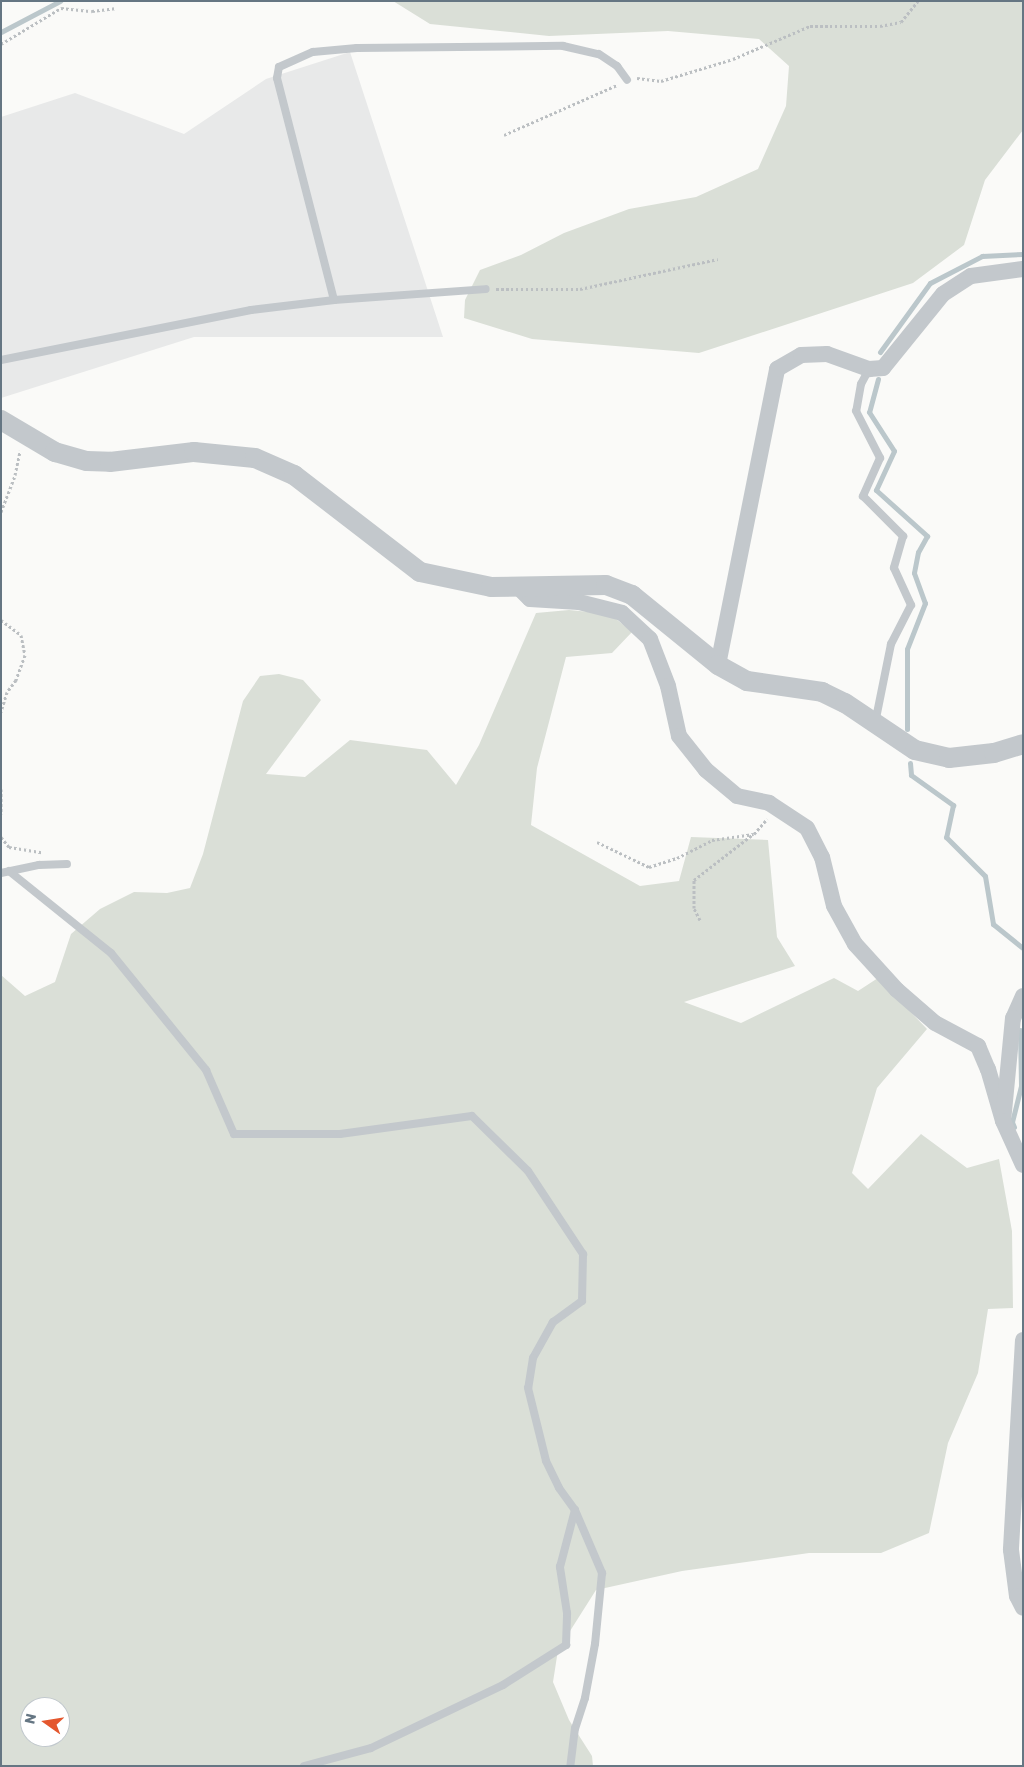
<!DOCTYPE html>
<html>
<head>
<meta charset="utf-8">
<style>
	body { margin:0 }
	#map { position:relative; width:1024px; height:1767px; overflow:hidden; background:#fafaf8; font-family:Rubik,sans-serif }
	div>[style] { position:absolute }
	.built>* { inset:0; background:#e8e9e9 }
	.green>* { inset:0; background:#dadfd7 }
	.stream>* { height:5px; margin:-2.5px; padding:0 2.5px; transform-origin:2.5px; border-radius:2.5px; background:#bbc7cb }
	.path>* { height:3px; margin-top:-1.5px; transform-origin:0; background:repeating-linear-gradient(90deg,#bbbfc2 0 2.5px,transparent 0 5px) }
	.service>* { height:8px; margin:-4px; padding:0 4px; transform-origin:4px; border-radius:4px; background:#c3c8cc }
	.minor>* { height:16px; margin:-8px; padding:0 8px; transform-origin:8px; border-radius:8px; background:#c3c8cc }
	.tertiary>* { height:20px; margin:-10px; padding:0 10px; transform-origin:10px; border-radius:10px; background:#c3c8cc }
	span { translate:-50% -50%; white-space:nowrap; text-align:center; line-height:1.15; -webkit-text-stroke:5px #fff; paint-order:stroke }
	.frame { position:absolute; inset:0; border:2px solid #657683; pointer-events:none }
	.north { position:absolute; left:20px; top:1697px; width:50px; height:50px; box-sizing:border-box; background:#fff; border:1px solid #c1c8cd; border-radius:50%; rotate:283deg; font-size:14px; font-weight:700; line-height:20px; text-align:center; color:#657683 }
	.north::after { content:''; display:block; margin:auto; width:18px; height:22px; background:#e4572e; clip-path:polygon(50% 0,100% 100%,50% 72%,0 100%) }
</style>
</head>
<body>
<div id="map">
	<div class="built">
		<div style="clip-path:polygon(350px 52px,443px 337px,194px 337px,1px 398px,1px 117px,75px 93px,184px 134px,266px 79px)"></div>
	</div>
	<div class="green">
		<div style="clip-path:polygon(393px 1px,1023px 1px,1023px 130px,985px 180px,964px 245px,913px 283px,699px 353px,532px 339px,464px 318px,465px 300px,480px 270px,521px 255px,564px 233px,629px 209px,696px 197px,758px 169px,786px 106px,789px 66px,759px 39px,668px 31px,549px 36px,430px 24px)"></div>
		<div style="clip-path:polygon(evenodd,569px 610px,610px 614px,632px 632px,612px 653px,566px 657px,537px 768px,531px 825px,640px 886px,679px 881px,691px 837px,768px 840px,777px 937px,795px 966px,684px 1002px,741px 1023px,834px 978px,858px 991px,878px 978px,927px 1029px,877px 1088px,852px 1173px,868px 1189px,921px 1134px,967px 1168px,999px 1159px,1012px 1231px,1013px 1308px,988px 1309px,978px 1373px,948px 1443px,929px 1533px,881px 1553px,809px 1553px,682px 1571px,596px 1590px,558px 1650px,553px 1682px,569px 1720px,592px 1756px,593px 1766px,1px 1766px,1px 975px,25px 996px,55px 982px,71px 934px,100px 909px,134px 892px,167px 893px,190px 888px,203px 854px,243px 701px,260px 676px,279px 674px,303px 680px,321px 700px,266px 774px,305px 777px,350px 740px,427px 750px,456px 785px,479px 745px,536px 613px,569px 610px,30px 1707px,60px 1707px,60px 1737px,30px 1737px,30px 1707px)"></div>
	</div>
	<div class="stream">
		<div style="left:1px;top:32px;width:67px;rotate:-27.7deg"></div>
		<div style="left:880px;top:352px;width:85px;rotate:-54.1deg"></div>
		<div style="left:930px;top:283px;width:59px;rotate:-27.4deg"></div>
		<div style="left:982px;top:256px;width:41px;rotate:-2.8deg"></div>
		<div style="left:878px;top:379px;width:34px;rotate:105deg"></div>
		<div style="left:869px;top:412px;width:46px;rotate:57.3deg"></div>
		<div style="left:894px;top:451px;width:43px;rotate:114.8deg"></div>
		<div style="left:876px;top:490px;width:69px;rotate:42deg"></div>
		<div style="left:927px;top:536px;width:18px;rotate:119deg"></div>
		<div style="left:918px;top:552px;width:21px;rotate:101deg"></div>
		<div style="left:914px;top:573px;width:32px;rotate:70deg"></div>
		<div style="left:925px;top:603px;width:49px;rotate:111.4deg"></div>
		<div style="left:907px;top:649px;width:80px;rotate:90deg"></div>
		<div style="left:910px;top:763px;width:12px;rotate:85deg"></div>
		<div style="left:911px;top:775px;width:52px;rotate:35.5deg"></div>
		<div style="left:953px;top:805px;width:33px;rotate:102deg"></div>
		<div style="left:946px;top:837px;width:55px;rotate:45deg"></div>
		<div style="left:985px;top:876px;width:49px;rotate:80.5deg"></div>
		<div style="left:993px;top:924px;width:38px;rotate:39deg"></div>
		<div style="left:1014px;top:1127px;width:5px;rotate:-112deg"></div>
		<div style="left:1012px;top:1122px;width:38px;rotate:-76deg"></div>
		<div style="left:1021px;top:1085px;width:55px;rotate:-91deg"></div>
	</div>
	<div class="path">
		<div style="left:1px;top:44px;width:70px;rotate:-31deg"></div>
		<div style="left:61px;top:8px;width:31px;rotate:6deg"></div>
		<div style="left:92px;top:11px;width:23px;rotate:-7deg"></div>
		<div style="left:637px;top:78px;width:24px;rotate:7deg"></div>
		<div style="left:661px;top:81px;width:75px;rotate:-17deg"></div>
		<div style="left:733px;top:59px;width:84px;rotate:-23.2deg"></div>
		<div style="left:810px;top:26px;width:70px"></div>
		<div style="left:880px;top:26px;width:21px;rotate:-11deg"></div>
		<div style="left:901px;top:22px;width:27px;rotate:-51deg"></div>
		<div style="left:504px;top:135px;width:124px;rotate:-23.9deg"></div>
		<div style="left:496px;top:289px;width:84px"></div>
		<div style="left:580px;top:289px;width:141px;rotate:-12.3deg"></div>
		<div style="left:1px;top:512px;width:40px;rotate:-69deg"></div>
		<div style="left:15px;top:475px;width:25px;rotate:-78deg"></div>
		<div style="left:1px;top:620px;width:25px;rotate:37deg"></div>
		<div style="left:21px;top:635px;width:20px;rotate:79deg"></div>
		<div style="left:25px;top:655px;width:27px;rotate:110deg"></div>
		<div style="left:16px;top:680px;width:15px;rotate:127deg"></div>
		<div style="left:7px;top:692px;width:21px;rotate:107deg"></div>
		<div style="left:1px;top:789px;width:25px;rotate:90deg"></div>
		<div style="left:1px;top:837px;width:13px;rotate:51deg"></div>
		<div style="left:9px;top:847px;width:33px;rotate:9deg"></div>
		<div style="left:597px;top:842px;width:58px;rotate:25.7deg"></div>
		<div style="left:649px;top:867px;width:29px;rotate:-18deg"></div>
		<div style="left:677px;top:858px;width:39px;rotate:-27deg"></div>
		<div style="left:712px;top:840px;width:42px;rotate:-8.1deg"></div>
		<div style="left:754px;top:834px;width:20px;rotate:-49deg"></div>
		<div style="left:700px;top:920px;width:13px;rotate:-117deg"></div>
		<div style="left:694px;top:908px;width:28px;rotate:-90deg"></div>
		<div style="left:694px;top:880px;width:73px;rotate:-37.8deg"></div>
	</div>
	<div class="service">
		<div style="left:334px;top:300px;width:152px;rotate:-4.1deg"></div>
		<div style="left:1px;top:360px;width:255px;rotate:-11.3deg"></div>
		<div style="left:251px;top:310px;width:84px;rotate:-6.9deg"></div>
		<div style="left:334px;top:300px;width:229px;rotate:-104.4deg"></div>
		<div style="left:277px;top:78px;width:11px;rotate:-80deg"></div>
		<div style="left:279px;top:67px;width:37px;rotate:-24deg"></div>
		<div style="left:313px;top:52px;width:44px;rotate:-5.2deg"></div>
		<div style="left:357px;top:48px;width:206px;rotate:-0.6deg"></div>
		<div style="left:563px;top:46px;width:37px;rotate:13deg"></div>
		<div style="left:599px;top:54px;width:22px;rotate:34deg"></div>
		<div style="left:617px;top:66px;width:17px;rotate:54deg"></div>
		<div style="left:869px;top:369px;width:17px;rotate:118deg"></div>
		<div style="left:861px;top:384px;width:27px;rotate:100deg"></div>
		<div style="left:856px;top:411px;width:53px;rotate:62.9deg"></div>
		<div style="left:880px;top:458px;width:42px;rotate:114.1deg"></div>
		<div style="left:863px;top:496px;width:57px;rotate:45deg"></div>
		<div style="left:903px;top:536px;width:33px;rotate:106deg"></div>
		<div style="left:894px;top:568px;width:41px;rotate:65.3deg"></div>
		<div style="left:911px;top:605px;width:44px;rotate:117.1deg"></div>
		<div style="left:891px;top:644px;width:81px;rotate:101.4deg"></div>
		<div style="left:9px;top:871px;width:131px;rotate:38.8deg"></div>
		<div style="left:111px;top:953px;width:151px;rotate:50.9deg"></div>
		<div style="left:206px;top:1070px;width:70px;rotate:66.4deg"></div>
		<div style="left:234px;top:1134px;width:106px"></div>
		<div style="left:340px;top:1134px;width:133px;rotate:-7.8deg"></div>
		<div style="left:472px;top:1116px;width:78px;rotate:44.5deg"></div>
		<div style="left:528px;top:1171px;width:100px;rotate:56.5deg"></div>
		<div style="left:583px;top:1254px;width:47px;rotate:91.2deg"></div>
		<div style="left:582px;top:1301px;width:36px;rotate:144deg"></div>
		<div style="left:553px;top:1322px;width:41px;rotate:119.1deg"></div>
		<div style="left:533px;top:1358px;width:30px;rotate:99deg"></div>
		<div style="left:528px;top:1388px;width:75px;rotate:76.1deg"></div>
		<div style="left:546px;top:1461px;width:30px;rotate:64deg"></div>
		<div style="left:559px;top:1488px;width:27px;rotate:54deg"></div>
		<div style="left:575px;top:1510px;width:69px;rotate:66.8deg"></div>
		<div style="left:602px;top:1573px;width:71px;rotate:95.6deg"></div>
		<div style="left:595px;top:1644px;width:55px;rotate:100.5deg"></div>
		<div style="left:585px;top:1698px;width:32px;rotate:108deg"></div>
		<div style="left:575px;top:1728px;width:38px;rotate:97deg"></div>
		<div style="left:1px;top:873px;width:39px;rotate:-12deg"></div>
		<div style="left:39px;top:865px;width:28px;rotate:-2deg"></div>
		<div style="left:304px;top:1766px;width:69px;rotate:-15deg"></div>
		<div style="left:371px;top:1748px;width:146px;rotate:-25.5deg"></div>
		<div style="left:503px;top:1685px;width:75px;rotate:-32.4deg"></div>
		<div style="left:566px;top:1645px;width:32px;rotate:-88deg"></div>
		<div style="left:567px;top:1613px;width:47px;rotate:-98.7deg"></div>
		<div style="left:560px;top:1567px;width:59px;rotate:-75.3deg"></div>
	</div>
	<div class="minor">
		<div style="left:518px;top:587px;width:17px;rotate:45deg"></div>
		<div style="left:530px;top:599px;width:49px;rotate:3.5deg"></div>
		<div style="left:579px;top:602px;width:44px;rotate:14.3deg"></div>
		<div style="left:622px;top:613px;width:38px;rotate:43deg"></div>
		<div style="left:650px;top:639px;width:50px;rotate:69deg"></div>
		<div style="left:668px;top:686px;width:51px;rotate:77.6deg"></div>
		<div style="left:679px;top:736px;width:43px;rotate:51.5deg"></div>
		<div style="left:706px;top:770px;width:40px;rotate:40deg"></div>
		<div style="left:737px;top:796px;width:33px;rotate:12deg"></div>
		<div style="left:769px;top:803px;width:45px;rotate:33.3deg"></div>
		<div style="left:807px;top:828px;width:33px;rotate:63deg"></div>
		<div style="left:822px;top:857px;width:50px;rotate:76.2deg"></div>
		<div style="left:834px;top:906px;width:43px;rotate:61.1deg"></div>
		<div style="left:855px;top:944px;width:62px;rotate:47.6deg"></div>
		<div style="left:897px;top:990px;width:50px;rotate:41deg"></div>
		<div style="left:935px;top:1023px;width:49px;rotate:28.1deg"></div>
		<div style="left:978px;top:1046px;width:25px;rotate:67deg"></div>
		<div style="left:988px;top:1069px;width:54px;rotate:73.9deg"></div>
		<div style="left:718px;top:665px;width:302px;rotate:-78.7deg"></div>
		<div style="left:777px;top:369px;width:28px;rotate:-30deg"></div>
		<div style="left:801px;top:355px;width:26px;rotate:-2deg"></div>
		<div style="left:827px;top:354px;width:45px;rotate:19.7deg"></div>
		<div style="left:869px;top:369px;width:14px;rotate:-4deg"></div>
		<div style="left:883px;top:368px;width:95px;rotate:-51deg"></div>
		<div style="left:943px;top:294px;width:33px;rotate:-33deg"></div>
		<div style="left:971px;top:276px;width:52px;rotate:-7.7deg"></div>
		<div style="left:1023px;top:996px;width:24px;rotate:114deg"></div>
		<div style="left:1013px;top:1018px;width:103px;rotate:95.5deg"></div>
		<div style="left:1003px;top:1121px;width:48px;rotate:65.6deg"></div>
		<div style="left:1023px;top:1340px;width:210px;rotate:93.3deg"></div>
		<div style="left:1011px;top:1550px;width:46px;rotate:82.6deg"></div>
		<div style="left:1017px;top:1596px;width:13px;rotate:63deg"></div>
	</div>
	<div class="tertiary">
		<div style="left:1px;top:420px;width:63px;rotate:30.7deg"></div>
		<div style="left:55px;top:452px;width:33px;rotate:16deg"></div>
		<div style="left:87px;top:461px;width:23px;rotate:2deg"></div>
		<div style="left:110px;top:462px;width:85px;rotate:-6.8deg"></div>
		<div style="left:194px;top:452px;width:61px;rotate:5.6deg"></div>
		<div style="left:255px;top:458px;width:43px;rotate:23.6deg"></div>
		<div style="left:294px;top:475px;width:159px;rotate:37.6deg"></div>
		<div style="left:420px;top:572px;width:73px;rotate:11.9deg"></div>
		<div style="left:491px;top:587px;width:115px;rotate:-1deg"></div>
		<div style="left:606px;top:585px;width:28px;rotate:21deg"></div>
		<div style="left:632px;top:595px;width:111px;rotate:39.1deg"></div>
		<div style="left:718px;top:665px;width:33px;rotate:29deg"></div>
		<div style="left:747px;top:681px;width:76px;rotate:8.3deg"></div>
		<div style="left:822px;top:692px;width:25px;rotate:26deg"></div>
		<div style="left:845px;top:703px;width:84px;rotate:33.9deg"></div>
		<div style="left:915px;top:750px;width:35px;rotate:13deg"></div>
		<div style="left:949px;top:758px;width:45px;rotate:-6.3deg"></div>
		<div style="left:994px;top:753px;width:30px;rotate:-17deg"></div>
	</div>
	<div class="frame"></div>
	<div class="north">N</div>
</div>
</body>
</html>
